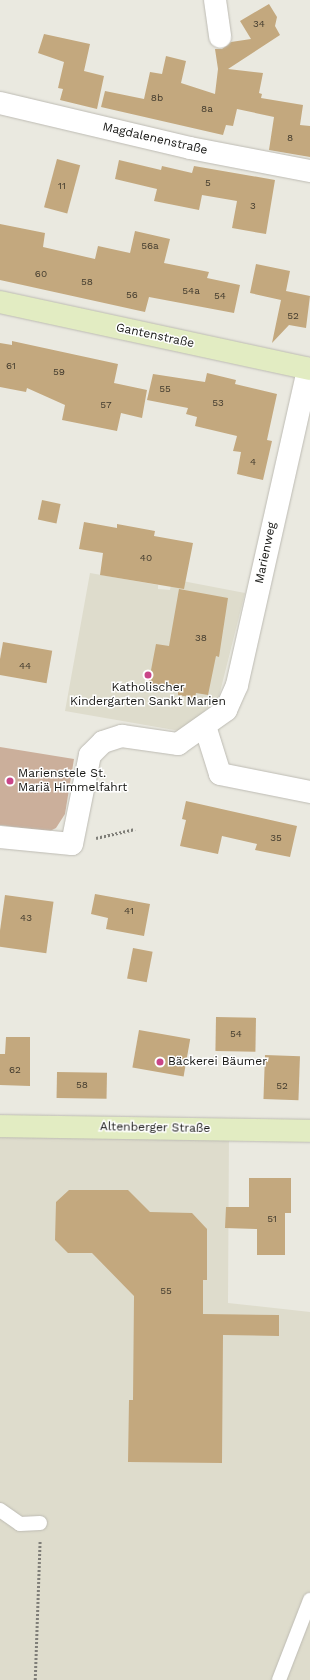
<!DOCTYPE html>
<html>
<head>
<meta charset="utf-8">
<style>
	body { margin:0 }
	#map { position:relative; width:310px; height:1680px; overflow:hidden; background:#eae9e0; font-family:"Work Sans",sans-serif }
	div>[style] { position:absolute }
	.built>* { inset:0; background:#dedccc }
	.green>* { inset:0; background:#cbaf9b }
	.building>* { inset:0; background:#c3a87e; transform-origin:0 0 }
	.path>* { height:2.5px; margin-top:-1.25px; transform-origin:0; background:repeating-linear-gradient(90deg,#7f7e78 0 2px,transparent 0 4px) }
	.roads { filter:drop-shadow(0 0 1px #bdbbb3) drop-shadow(0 0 1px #bdbbb3) }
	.lane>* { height:14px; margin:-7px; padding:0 7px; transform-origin:7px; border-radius:7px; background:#fff }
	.street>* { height:22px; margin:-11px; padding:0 11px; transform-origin:11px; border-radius:11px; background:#fff }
	.secondary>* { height:22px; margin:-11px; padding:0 11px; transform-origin:11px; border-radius:11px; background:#e2ecc2 }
	.dots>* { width:11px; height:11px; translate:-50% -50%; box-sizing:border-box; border:2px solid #fff; border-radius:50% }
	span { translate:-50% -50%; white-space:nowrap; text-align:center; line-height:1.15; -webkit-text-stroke:3px #fff; paint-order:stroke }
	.number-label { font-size:10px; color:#423b2e }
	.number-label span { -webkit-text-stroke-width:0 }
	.street-label { font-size:12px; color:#171714 }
	.poi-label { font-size:12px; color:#171714 }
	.left { translate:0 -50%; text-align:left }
</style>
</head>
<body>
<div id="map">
	<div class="built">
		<div style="clip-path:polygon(90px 573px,158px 585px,158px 589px,170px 590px,172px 579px,245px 593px,218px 700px,180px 731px,65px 711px)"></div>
		<div style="clip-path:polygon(0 1131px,229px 1133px,228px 1303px,310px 1312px,310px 1680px,0 1680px)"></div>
	</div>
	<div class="green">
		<div style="clip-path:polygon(0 747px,74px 759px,65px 814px,56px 828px,48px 832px,0 825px)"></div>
	</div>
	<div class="building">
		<div style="clip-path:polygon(269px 4px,277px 17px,275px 26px,280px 35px,228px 69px,263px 73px,259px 93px,262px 94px,261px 98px,303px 105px,300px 125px,310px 126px,310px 157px,269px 150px,274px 117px,237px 109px,233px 126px,226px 125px,223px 135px,101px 107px,105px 91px,144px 99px,150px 72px,162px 74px,166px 56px,186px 61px,181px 83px,215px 94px,218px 69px,215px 49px,222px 49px,231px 42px,251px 39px,240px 21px)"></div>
		<div style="clip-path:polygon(44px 34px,90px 44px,84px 71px,104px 76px,97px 109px,60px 100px,63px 89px,58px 88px,64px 62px,38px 53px)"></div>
		<div style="left:57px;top:159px;width:24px;height:50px;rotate:15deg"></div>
		<div style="clip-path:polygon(119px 160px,161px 170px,162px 166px,192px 173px,194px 166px,275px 180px,266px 234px,232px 228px,237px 201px,202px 195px,199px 210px,154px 201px,157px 189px,115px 179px)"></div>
		<div style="clip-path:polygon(0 224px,45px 233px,43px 247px,95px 259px,98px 246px,130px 253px,135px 231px,170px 239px,164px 263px,209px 272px,207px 278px,240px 285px,234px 313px,149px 297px,145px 312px,0 280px)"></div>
		<div style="clip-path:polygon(256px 264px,290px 271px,286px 291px,310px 296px,306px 328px,289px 325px,272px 343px,281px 300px,250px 293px)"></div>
		<div style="clip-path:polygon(12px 341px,118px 364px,114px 383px,147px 390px,142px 418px,121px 413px,117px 431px,62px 420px,65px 405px,27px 388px,26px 392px,0 387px,0 343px,12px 345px)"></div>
		<div style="clip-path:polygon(207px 373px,236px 380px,235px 384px,277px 394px,267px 440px,272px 441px,263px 480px,237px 474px,241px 452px,233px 451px,237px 436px,195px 426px,197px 417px,186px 414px,188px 408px,147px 400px,153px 374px,205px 382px)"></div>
		<div style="left:42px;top:500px;width:19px;height:20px;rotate:12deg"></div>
		<div style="clip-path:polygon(84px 522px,117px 528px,117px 524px,155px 531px,154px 536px,193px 543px,184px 589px,100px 575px,103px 553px,79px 549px)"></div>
		<div style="clip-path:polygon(179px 589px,228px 598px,219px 657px,216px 656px,208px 695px,196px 693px,195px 698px,178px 695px,178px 691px,148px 686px,156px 644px,169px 646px)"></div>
		<div style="left:3px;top:642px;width:50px;height:33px;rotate:10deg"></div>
		<div style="clip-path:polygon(186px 801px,297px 826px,290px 857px,255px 850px,257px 844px,222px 836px,218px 854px,180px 846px,186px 820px,182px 819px)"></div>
		<div style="clip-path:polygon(95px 894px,150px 904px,144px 936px,106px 929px,108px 918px,91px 914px)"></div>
		<div style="left:5px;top:895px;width:49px;height:52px;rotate:8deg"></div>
		<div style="left:133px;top:948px;width:20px;height:31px;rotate:11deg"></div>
		<div style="left:216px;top:1017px;width:40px;height:34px;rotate:1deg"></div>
		<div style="left:139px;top:1030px;width:52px;height:38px;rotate:10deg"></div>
		<div style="clip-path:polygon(6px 1037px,30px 1037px,30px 1086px,0 1085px,0 1054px,5px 1054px)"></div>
		<div style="left:265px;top:1055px;width:35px;height:44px;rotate:2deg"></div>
		<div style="left:57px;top:1072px;width:50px;height:26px;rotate:1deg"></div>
		<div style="clip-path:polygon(249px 1178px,291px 1178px,291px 1213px,285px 1213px,285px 1255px,257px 1255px,257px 1229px,225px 1228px,226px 1207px,249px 1207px)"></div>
		<div style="clip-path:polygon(69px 1190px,128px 1190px,150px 1212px,192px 1213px,207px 1229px,207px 1280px,203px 1280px,203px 1314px,279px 1315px,279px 1336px,223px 1335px,222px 1463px,128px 1462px,129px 1400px,133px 1400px,134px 1296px,92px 1253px,68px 1253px,55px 1240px,56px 1202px)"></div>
	</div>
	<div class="path">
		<div style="left:96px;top:838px;width:40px;rotate:-13deg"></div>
		<div style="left:35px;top:1680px;width:140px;rotate:-88deg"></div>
	</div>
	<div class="roads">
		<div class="lane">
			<div style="left:0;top:1510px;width:24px;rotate:35deg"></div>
			<div style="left:20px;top:1524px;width:20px;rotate:-3deg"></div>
			<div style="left:279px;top:1680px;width:86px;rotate:-68.8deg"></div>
		</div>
		<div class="street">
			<div style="left:215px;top:0;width:37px;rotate:82deg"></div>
			<div style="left:0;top:103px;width:195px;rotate:13.3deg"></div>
			<div style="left:190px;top:148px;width:122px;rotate:10.9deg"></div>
			<div style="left:205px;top:726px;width:50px;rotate:72.6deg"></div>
			<div style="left:220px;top:774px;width:92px;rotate:11.3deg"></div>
			<div style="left:0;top:837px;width:72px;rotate:5.6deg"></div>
			<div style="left:72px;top:844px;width:91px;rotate:-78.6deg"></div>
			<div style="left:90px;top:755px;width:18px;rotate:-45deg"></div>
			<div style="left:103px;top:742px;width:20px;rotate:-18deg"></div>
			<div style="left:122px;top:736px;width:57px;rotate:8.1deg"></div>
			<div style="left:178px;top:744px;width:59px;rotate:-35.3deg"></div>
			<div style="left:226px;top:710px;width:27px;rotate:-66deg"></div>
			<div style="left:237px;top:685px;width:324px;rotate:-77.3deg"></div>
		</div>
		<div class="secondary">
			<div style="left:0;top:302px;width:317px;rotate:12.2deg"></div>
			<div style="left:0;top:1126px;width:310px;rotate:0.9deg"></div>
		</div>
	</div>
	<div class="dots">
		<div style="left:148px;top:675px;background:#c94588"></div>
		<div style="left:10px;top:781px;background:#c94588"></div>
		<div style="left:160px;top:1062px;background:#c94588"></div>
	</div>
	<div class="number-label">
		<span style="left:259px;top:24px">34</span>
		<span style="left:157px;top:98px">8b</span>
		<span style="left:207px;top:109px">8a</span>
		<span style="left:290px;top:138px">8</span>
		<span style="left:208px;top:183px">5</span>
		<span style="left:62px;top:186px">11</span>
		<span style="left:253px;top:206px">3</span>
		<span style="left:150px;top:246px">56a</span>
		<span style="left:41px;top:274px">60</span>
		<span style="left:87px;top:282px">58</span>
		<span style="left:191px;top:291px">54a</span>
		<span style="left:132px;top:295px">56</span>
		<span style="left:220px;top:296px">54</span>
		<span style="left:293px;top:316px">52</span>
		<span style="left:11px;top:366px">61</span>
		<span style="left:59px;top:372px">59</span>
		<span style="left:165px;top:389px">55</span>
		<span style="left:218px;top:403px">53</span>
		<span style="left:106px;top:405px">57</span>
		<span style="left:253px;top:462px">4</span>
		<span style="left:146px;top:558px">40</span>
		<span style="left:201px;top:638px">38</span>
		<span style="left:25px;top:666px">44</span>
		<span style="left:276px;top:838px">35</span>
		<span style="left:129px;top:911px">41</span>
		<span style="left:26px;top:918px">43</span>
		<span style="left:236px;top:1034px">54</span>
		<span style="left:15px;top:1070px">62</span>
		<span style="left:82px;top:1085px">58</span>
		<span style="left:282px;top:1086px">52</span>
		<span style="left:272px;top:1219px">51</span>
		<span style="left:166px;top:1291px">55</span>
	</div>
	<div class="street-label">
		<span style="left:155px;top:139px;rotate:13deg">Magdalenenstraße</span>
		<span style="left:155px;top:336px;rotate:12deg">Gantenstraße</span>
		<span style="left:266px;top:553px;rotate:-78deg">Marienweg</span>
		<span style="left:155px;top:1128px;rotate:1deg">Altenberger Straße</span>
	</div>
	<div class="poi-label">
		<span style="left:148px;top:695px">Katholischer<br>Kindergarten Sankt Marien</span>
		<span class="left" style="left:18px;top:781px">Marienstele St.<br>Mariä Himmelfahrt</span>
		<span class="left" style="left:168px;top:1062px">Bäckerei Bäumer</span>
	</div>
</div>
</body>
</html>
